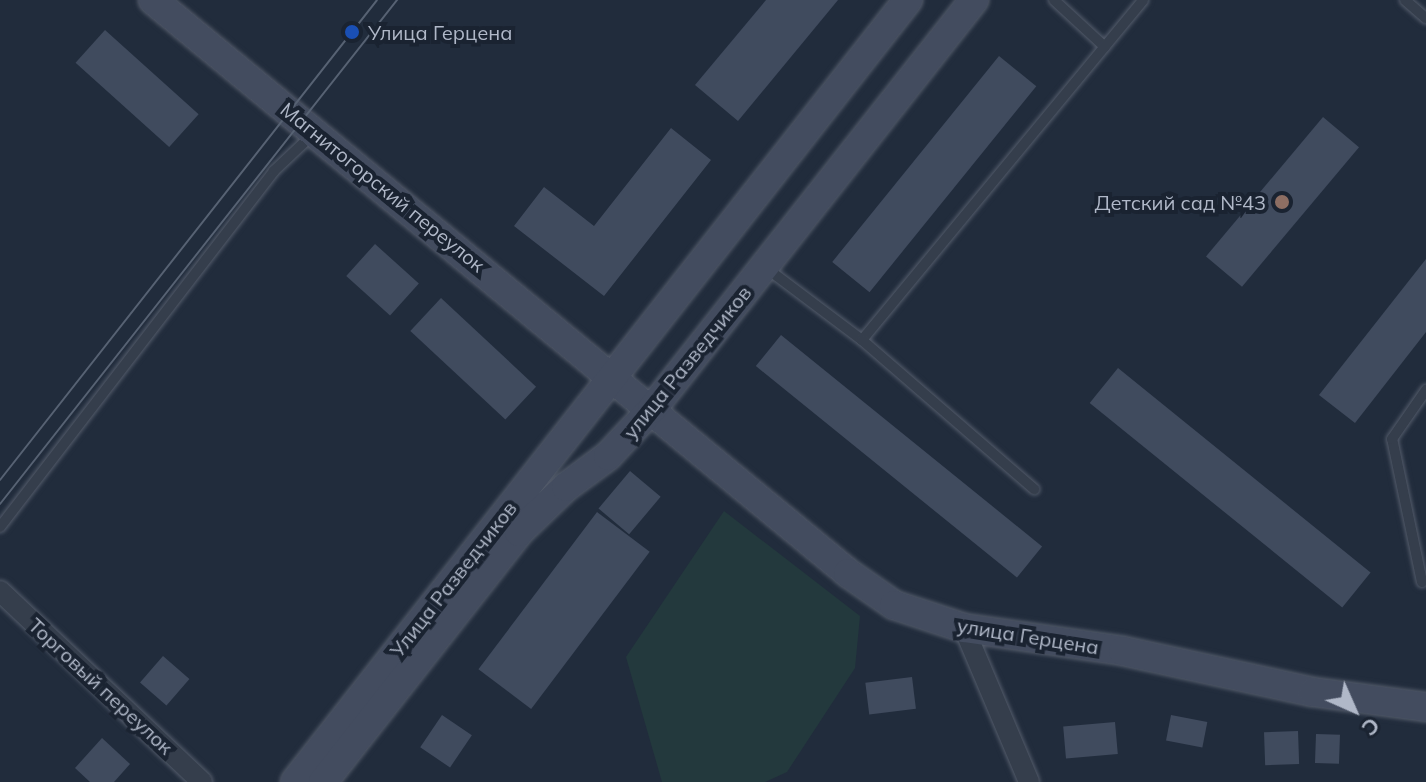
<!DOCTYPE html>
<html>
<head>
<meta charset="utf-8">
<style>
	body { margin:0 }
	#map { position:relative; width:1426px; height:782px; overflow:hidden; background:#212c3c; font-family:Mulish,sans-serif }
	div>[style] { position:absolute }
	.green>* { inset:0; background:#23393d }
	.building>* { inset:0; background:#404b5e; transform-origin:0 0 }
	.roads { filter:drop-shadow(0 0 2px #535b6a) drop-shadow(0 0 2px #535b6a) }
	.lane>* { height:10px; margin:-5px; padding:0 5px; transform-origin:5px; border-radius:5px; background:#353e4c }
	.street>* { height:20px; margin:-10px; padding:0 10px; transform-origin:10px; border-radius:10px; background:#353e4c }
	.secondary>* { height:28px; margin:-14px; padding:0 14px; transform-origin:14px; border-radius:14px; background:#434c5f }
	.tram>* { height:2px; margin:-1px; padding:0 1px; transform-origin:1px; border-radius:1px; background:#576273 }
	.dots>* { width:22px; height:22px; translate:-50% -50%; box-sizing:border-box; border:4px solid #1a2331; border-radius:50% }
	span { translate:-50% -50%; white-space:nowrap; text-align:center; line-height:1.15; -webkit-text-stroke:8px #1a2331; paint-order:stroke }
	.poi-label { font-size:20px; color:#b0b8c8 }
	.left { translate:0 -50%; text-align:left }
	.right { translate:-100% -50%; text-align:right }
	.street-label { font-size:20px; color:#b0b8c8 }
	.north { position:absolute; left:1314px; top:670px; width:80px; height:80px; -webkit-text-stroke:6px #1a2331; paint-order:stroke; rotate:135deg; font-size:22px; font-weight:700; line-height:32px; text-align:center; color:#b0b8c8 }
	.north::after { content:''; display:block; margin:auto; width:28px; height:36px; background:#b0b8c8; clip-path:polygon(50% 0,100% 100%,50% 72%,0 100%) }
</style>
</head>
<body>
<div id="map">
	<div class="green">
		<div style="clip-path:polygon(724px 511px,860px 616px,855px 668px,787px 772px,765px 782px,662px 782px,626px 657px)"></div>
	</div>
	<div class="building">
		<div style="clip-path:polygon(766px 0,838px 0,738px 121px,695px 85px)"></div>
		<div style="left:105px;top:30px;width:126px;height:44px;rotate:42deg"></div>
		<div style="left:999px;top:56px;width:48px;height:265px;rotate:39deg"></div>
		<div style="left:1323px;top:117px;width:47px;height:182px;rotate:40deg"></div>
		<div style="clip-path:polygon(671px 128px,711px 160px,604px 296px,514px 226px,544px 187px,594px 226px)"></div>
		<div style="left:375px;top:244px;width:59px;height:43px;rotate:42deg"></div>
		<div style="clip-path:polygon(1426px 259px,1426px 332px,1355px 423px,1319px 395px)"></div>
		<div style="left:441px;top:298px;width:130px;height:45px;rotate:43deg"></div>
		<div style="left:781px;top:335px;width:336px;height:40px;rotate:39deg"></div>
		<div style="left:1118px;top:368px;width:325px;height:45px;rotate:39deg"></div>
		<div style="left:630px;top:471px;width:40px;height:49px;rotate:40deg"></div>
		<div style="left:597px;top:512px;width:66px;height:197px;rotate:37deg"></div>
		<div style="left:163px;top:656px;width:35px;height:35px;rotate:41deg"></div>
		<div style="left:912px;top:677px;width:32px;height:47px;rotate:83deg"></div>
		<div style="left:442px;top:715px;width:36px;height:39px;rotate:34deg"></div>
		<div style="left:1171px;top:715px;width:37px;height:26px;rotate:11deg"></div>
		<div style="left:1115px;top:722px;width:32px;height:52px;rotate:85deg"></div>
		<div style="left:1298px;top:731px;width:33px;height:34px;rotate:88deg"></div>
		<div style="left:1316px;top:734px;width:24px;height:29px;rotate:2deg"></div>
		<div style="clip-path:polygon(102px 738px,130px 764px,114px 782px,90px 782px,75px 768px)"></div>
	</div>
	<div class="roads">
		<div class="lane">
			<div style="left:1054px;top:0;width:69px;rotate:42.7deg"></div>
			<div style="left:1405px;top:0;width:28px;rotate:41deg"></div>
			<div style="left:765px;top:267px;width:121px;rotate:37deg"></div>
			<div style="left:862px;top:340px;width:441px;rotate:-50.4deg"></div>
			<div style="left:862px;top:340px;width:228px;rotate:40.9deg"></div>
			<div style="left:0;top:527px;width:449px;rotate:-52.4deg"></div>
			<div style="left:274px;top:171px;width:52px;rotate:-43.5deg"></div>
			<div style="left:1422px;top:582px;width:146px;rotate:-101.8deg"></div>
			<div style="left:1392px;top:439px;width:60px;rotate:-55.2deg"></div>
		</div>
		<div class="street">
			<div style="left:0;top:591px;width:278px;rotate:43.4deg"></div>
			<div style="left:964px;top:628px;width:167px;rotate:67.1deg"></div>
		</div>
		<div class="secondary">
			<div style="left:153px;top:0;width:901px;rotate:39.5deg"></div>
			<div style="left:848px;top:573px;width:56px;rotate:34.8deg"></div>
			<div style="left:894px;top:605px;width:74px;rotate:18.2deg"></div>
			<div style="left:964px;top:628px;width:161px;rotate:8.2deg"></div>
			<div style="left:1123px;top:651px;width:194px;rotate:12.2deg"></div>
			<div style="left:1313px;top:692px;width:114px;rotate:7.6deg"></div>
			<div style="left:295px;top:782px;width:994px;rotate:-51.91deg"></div>
			<div style="left:323px;top:782px;width:318px;rotate:-51.9deg"></div>
			<div style="left:519px;top:532px;width:65px;rotate:-43.8deg"></div>
			<div style="left:566px;top:487px;width:52px;rotate:-36.4deg"></div>
			<div style="left:608px;top:456px;width:64px;rotate:-46.9deg"></div>
			<div style="left:652px;top:409px;width:521px;rotate:-51.79deg"></div>
		</div>
	</div>
	<div class="tram">
		<div style="left:0;top:480px;width:610px;rotate:-51.85deg"></div>
		<div style="left:0;top:504px;width:642px;rotate:-51.77deg"></div>
	</div>
	<div class="dots">
		<div style="left:352px;top:32px;background:#1a4fb4"></div>
		<div style="left:1282px;top:202px;background:#8d6e63"></div>
	</div>
	<div class="poi-label">
		<span class="left" style="left:368px;top:32px">Улица Герцена</span>
		<span class="right" style="left:1266px;top:202px">Детский сад №43</span>
	</div>
	<div class="street-label">
		<span style="left:383px;top:187px;rotate:39deg">Магнитогорский переулок</span>
		<span style="left:687px;top:362px;rotate:-51deg">улица Разведчиков</span>
		<span style="left:453px;top:579px;rotate:-52deg">Улица Разведчиков</span>
		<span style="left:1028px;top:636px;rotate:9deg">улица Герцена</span>
		<span style="left:101px;top:686px;rotate:43deg">Торговый переулок</span>
	</div>
	<div class="north">С</div>
</div>
</body>
</html>
